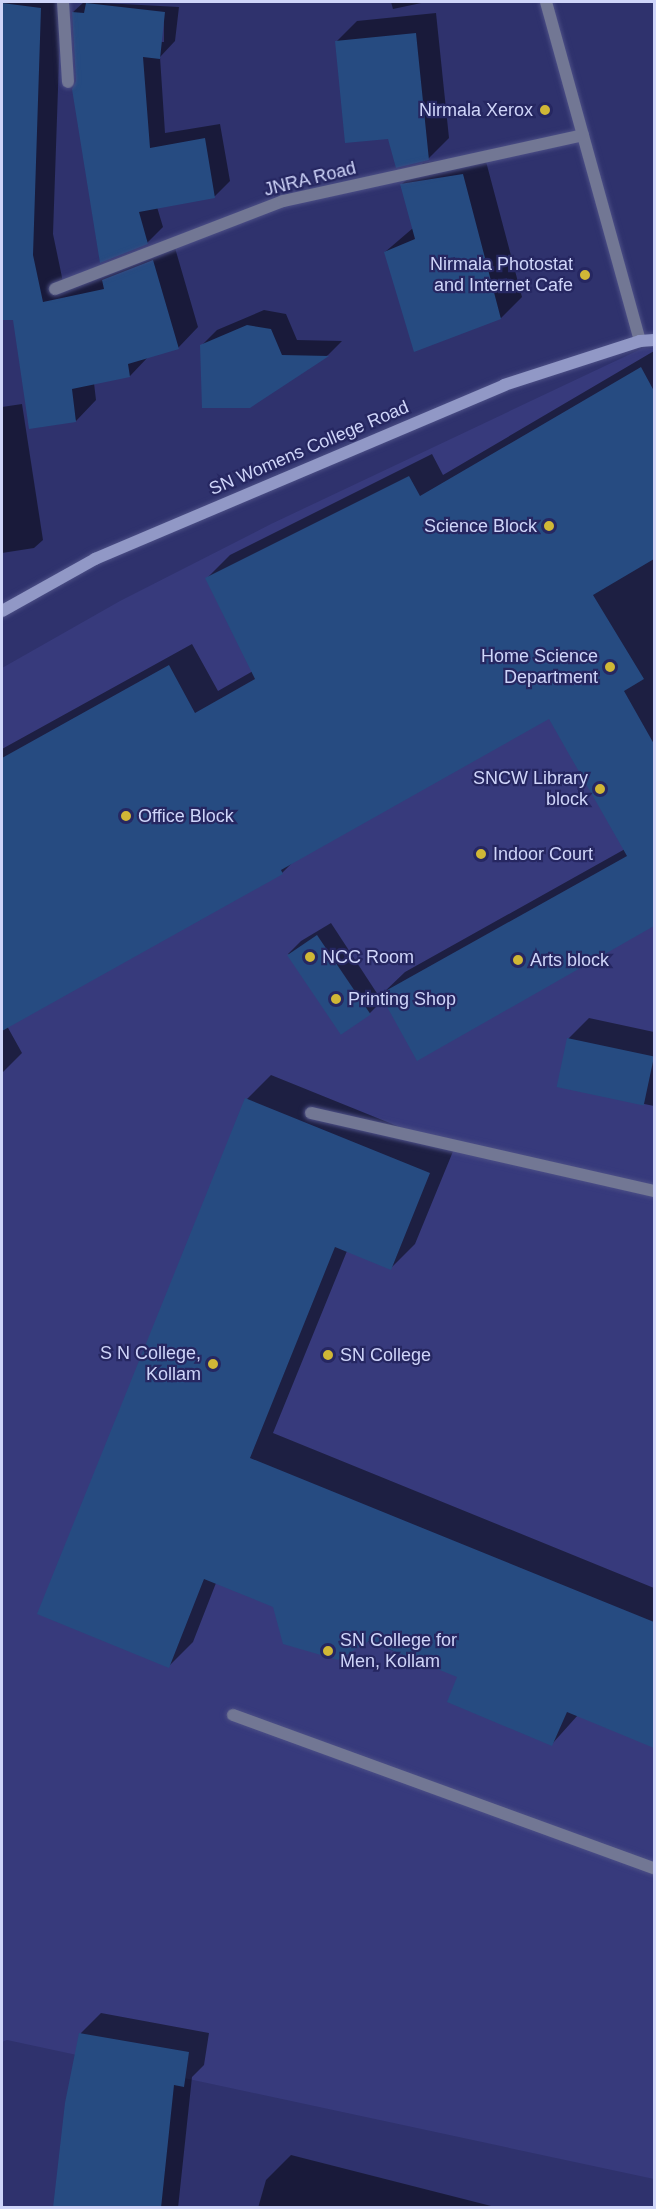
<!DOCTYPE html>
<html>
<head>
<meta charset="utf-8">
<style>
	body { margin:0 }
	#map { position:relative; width:656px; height:2209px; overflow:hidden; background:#2f326d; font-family:Arial,sans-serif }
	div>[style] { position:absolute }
	.built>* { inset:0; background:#373a7c }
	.shadow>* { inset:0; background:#0007 }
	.building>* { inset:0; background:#264b81; transform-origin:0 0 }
	.roads { filter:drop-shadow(0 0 2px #4c4f86) drop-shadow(0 0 2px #4c4f86) }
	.street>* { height:12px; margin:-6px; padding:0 6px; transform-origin:6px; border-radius:6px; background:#727794 }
	.secondary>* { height:12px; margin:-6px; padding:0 6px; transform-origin:6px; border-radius:6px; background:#9198c6 }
	.dots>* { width:16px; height:16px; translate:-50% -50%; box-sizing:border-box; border:3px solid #262761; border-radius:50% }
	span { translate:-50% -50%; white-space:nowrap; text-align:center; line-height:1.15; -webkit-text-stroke:4.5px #262761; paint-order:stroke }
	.poi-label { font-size:18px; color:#cfd5f9 }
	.right { translate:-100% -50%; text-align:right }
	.left { translate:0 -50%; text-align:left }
	.street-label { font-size:18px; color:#cfd5f9 }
	.frame { position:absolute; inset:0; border:3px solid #cfd5f9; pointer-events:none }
</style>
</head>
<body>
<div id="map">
	<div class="built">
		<div style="clip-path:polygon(643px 348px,654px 349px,654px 2179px,7px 2040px,2px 2042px,2px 668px,120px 601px,271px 524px)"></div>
	</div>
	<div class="shadow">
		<div style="clip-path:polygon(2px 2px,61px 2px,53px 234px,63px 282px,173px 241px,198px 327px,178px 348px,149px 356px,130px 376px,94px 383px,96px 400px,76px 421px,11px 293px,2px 295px)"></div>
		<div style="clip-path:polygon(evenodd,84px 2px,179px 7px,175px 41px,160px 57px,165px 133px,220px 124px,230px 181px,215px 196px,157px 207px,163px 227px,147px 243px,78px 82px,73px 12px,84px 2px,164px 15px,164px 42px,161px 42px,164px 15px)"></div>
		<div style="clip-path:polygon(391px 2px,426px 2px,393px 9px)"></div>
		<div style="clip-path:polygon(436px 13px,449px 138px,428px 159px,389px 137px,336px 42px,357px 21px)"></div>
		<div style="clip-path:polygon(484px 154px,522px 297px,501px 318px,385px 252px,413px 228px,402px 184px,423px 163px)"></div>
		<div style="clip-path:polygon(264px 310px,286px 314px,297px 340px,342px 341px,328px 355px,249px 406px,201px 346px,217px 330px)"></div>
		<div style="clip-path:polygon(654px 351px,654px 925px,418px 1059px,382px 994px,405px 972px,625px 849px,550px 717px,296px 859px,282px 873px,7px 1026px,22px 1053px,2px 1073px,2px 749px,192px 644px,218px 691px,253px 671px,207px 578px,230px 555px,432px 454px,443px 475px)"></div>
		<div style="clip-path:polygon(22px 404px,43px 540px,34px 548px,2px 553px,2px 407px)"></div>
		<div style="clip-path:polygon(331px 923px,382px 1001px,369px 1014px,288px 954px,301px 941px)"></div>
		<div style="clip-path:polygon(589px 1018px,654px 1032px,654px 1106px,558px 1086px,568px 1039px)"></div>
		<div style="clip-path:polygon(271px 1075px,454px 1149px,415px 1244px,391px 1268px,347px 1251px,273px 1433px,654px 1588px,654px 1747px,578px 1715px,552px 1744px,459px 1676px,216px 1583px,193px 1642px,169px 1666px,247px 1099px)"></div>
		<div style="clip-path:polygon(101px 2013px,209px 2033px,204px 2065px,192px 2077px,178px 2208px,55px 2208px,81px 2033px)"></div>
		<div style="clip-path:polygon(291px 2155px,499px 2208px,258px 2208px,266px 2180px)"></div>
	</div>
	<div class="building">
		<div style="clip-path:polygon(2px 3px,41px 8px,33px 255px,43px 302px,104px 289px,102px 280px,153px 260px,179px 349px,128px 364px,130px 377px,72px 389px,76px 422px,29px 429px,13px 320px,2px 320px)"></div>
		<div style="clip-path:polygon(86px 3px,165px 12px,160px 59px,143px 57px,150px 148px,205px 138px,215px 198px,139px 212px,148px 244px,100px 263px,72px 89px,76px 81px,72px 12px,84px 13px)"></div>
		<div style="clip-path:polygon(416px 33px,429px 160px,396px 168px,388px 139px,345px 143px,335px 41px)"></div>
		<div style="clip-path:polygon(463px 174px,501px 319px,414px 352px,384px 252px,415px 239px,400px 184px)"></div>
		<div style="clip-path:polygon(247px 325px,271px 329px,282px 355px,329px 356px,250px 408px,202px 408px,200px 345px)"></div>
		<div style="clip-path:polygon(641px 367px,654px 391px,654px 559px,593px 595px,644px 679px,624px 691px,654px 744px,654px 926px,417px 1061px,380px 994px,627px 856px,549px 719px,281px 870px,283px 874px,2px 1031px,2px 758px,169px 665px,195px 713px,255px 679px,205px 578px,409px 476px,420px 496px)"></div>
		<div style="left:317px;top:935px;width:96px;height:36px;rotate:56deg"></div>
		<div style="left:567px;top:1038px;width:89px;height:50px;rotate:12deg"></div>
		<div style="clip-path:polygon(245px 1098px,430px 1173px,391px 1270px,335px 1247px,250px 1458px,654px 1622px,654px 1748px,567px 1712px,552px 1746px,447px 1702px,457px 1677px,369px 1641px,338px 1660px,283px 1644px,273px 1607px,204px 1579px,169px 1668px,37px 1614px)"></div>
		<div style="clip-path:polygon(79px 2033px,189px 2052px,184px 2087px,174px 2085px,161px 2208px,53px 2208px,65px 2103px)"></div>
	</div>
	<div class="roads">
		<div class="street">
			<div style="left:63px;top:2px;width:80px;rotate:86.4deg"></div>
			<div style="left:546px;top:2px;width:352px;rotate:74.5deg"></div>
			<div style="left:55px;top:289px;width:244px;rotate:-21.1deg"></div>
			<div style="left:283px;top:201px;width:307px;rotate:-12.4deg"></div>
			<div style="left:311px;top:1113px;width:352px;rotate:12.8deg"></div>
			<div style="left:233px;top:1715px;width:448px;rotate:20deg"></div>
		</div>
		<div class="secondary">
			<div style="left:2px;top:611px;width:107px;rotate:-29.2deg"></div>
			<div style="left:95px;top:559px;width:444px;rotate:-23deg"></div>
			<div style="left:504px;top:385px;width:143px;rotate:-17.9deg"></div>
			<div style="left:640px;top:341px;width:14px;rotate:-4deg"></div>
		</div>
	</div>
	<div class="dots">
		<div style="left:545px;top:110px;background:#d0b736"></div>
		<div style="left:585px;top:275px;background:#d0b736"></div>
		<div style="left:549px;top:526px;background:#d0b736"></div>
		<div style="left:610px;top:667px;background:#d0b736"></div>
		<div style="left:600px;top:789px;background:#d0b736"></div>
		<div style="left:126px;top:816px;background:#d0b736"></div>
		<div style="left:481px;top:854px;background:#d0b736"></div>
		<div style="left:310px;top:957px;background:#d0b736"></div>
		<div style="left:518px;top:960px;background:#d0b736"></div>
		<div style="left:336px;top:999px;background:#d0b736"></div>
		<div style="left:328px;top:1355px;background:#d0b736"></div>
		<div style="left:213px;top:1364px;background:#d0b736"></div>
		<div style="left:328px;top:1651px;background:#d0b736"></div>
	</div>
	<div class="poi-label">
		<span class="right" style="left:533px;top:110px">Nirmala Xerox</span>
		<span class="right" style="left:573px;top:275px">Nirmala Photostat<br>and Internet Cafe</span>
		<span class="right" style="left:537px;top:526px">Science Block</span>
		<span class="right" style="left:598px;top:667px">Home Science<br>Department</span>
		<span class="right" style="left:588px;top:789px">SNCW Library<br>block</span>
		<span class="left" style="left:138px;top:816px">Office Block</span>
		<span class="left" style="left:493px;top:854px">Indoor Court</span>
		<span class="left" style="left:322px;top:957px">NCC Room</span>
		<span class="left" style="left:530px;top:960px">Arts block</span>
		<span class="left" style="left:348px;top:999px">Printing Shop</span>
		<span class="right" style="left:201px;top:1364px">S N College,<br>Kollam</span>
		<span class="left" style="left:340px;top:1355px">SN College</span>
		<span class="left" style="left:340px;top:1651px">SN College for<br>Men, Kollam</span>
	</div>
	<div class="street-label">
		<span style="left:310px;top:179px;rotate:-14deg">JNRA Road</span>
		<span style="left:309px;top:448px;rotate:-23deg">SN Womens College Road</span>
	</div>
	<div class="frame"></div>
</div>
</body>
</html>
